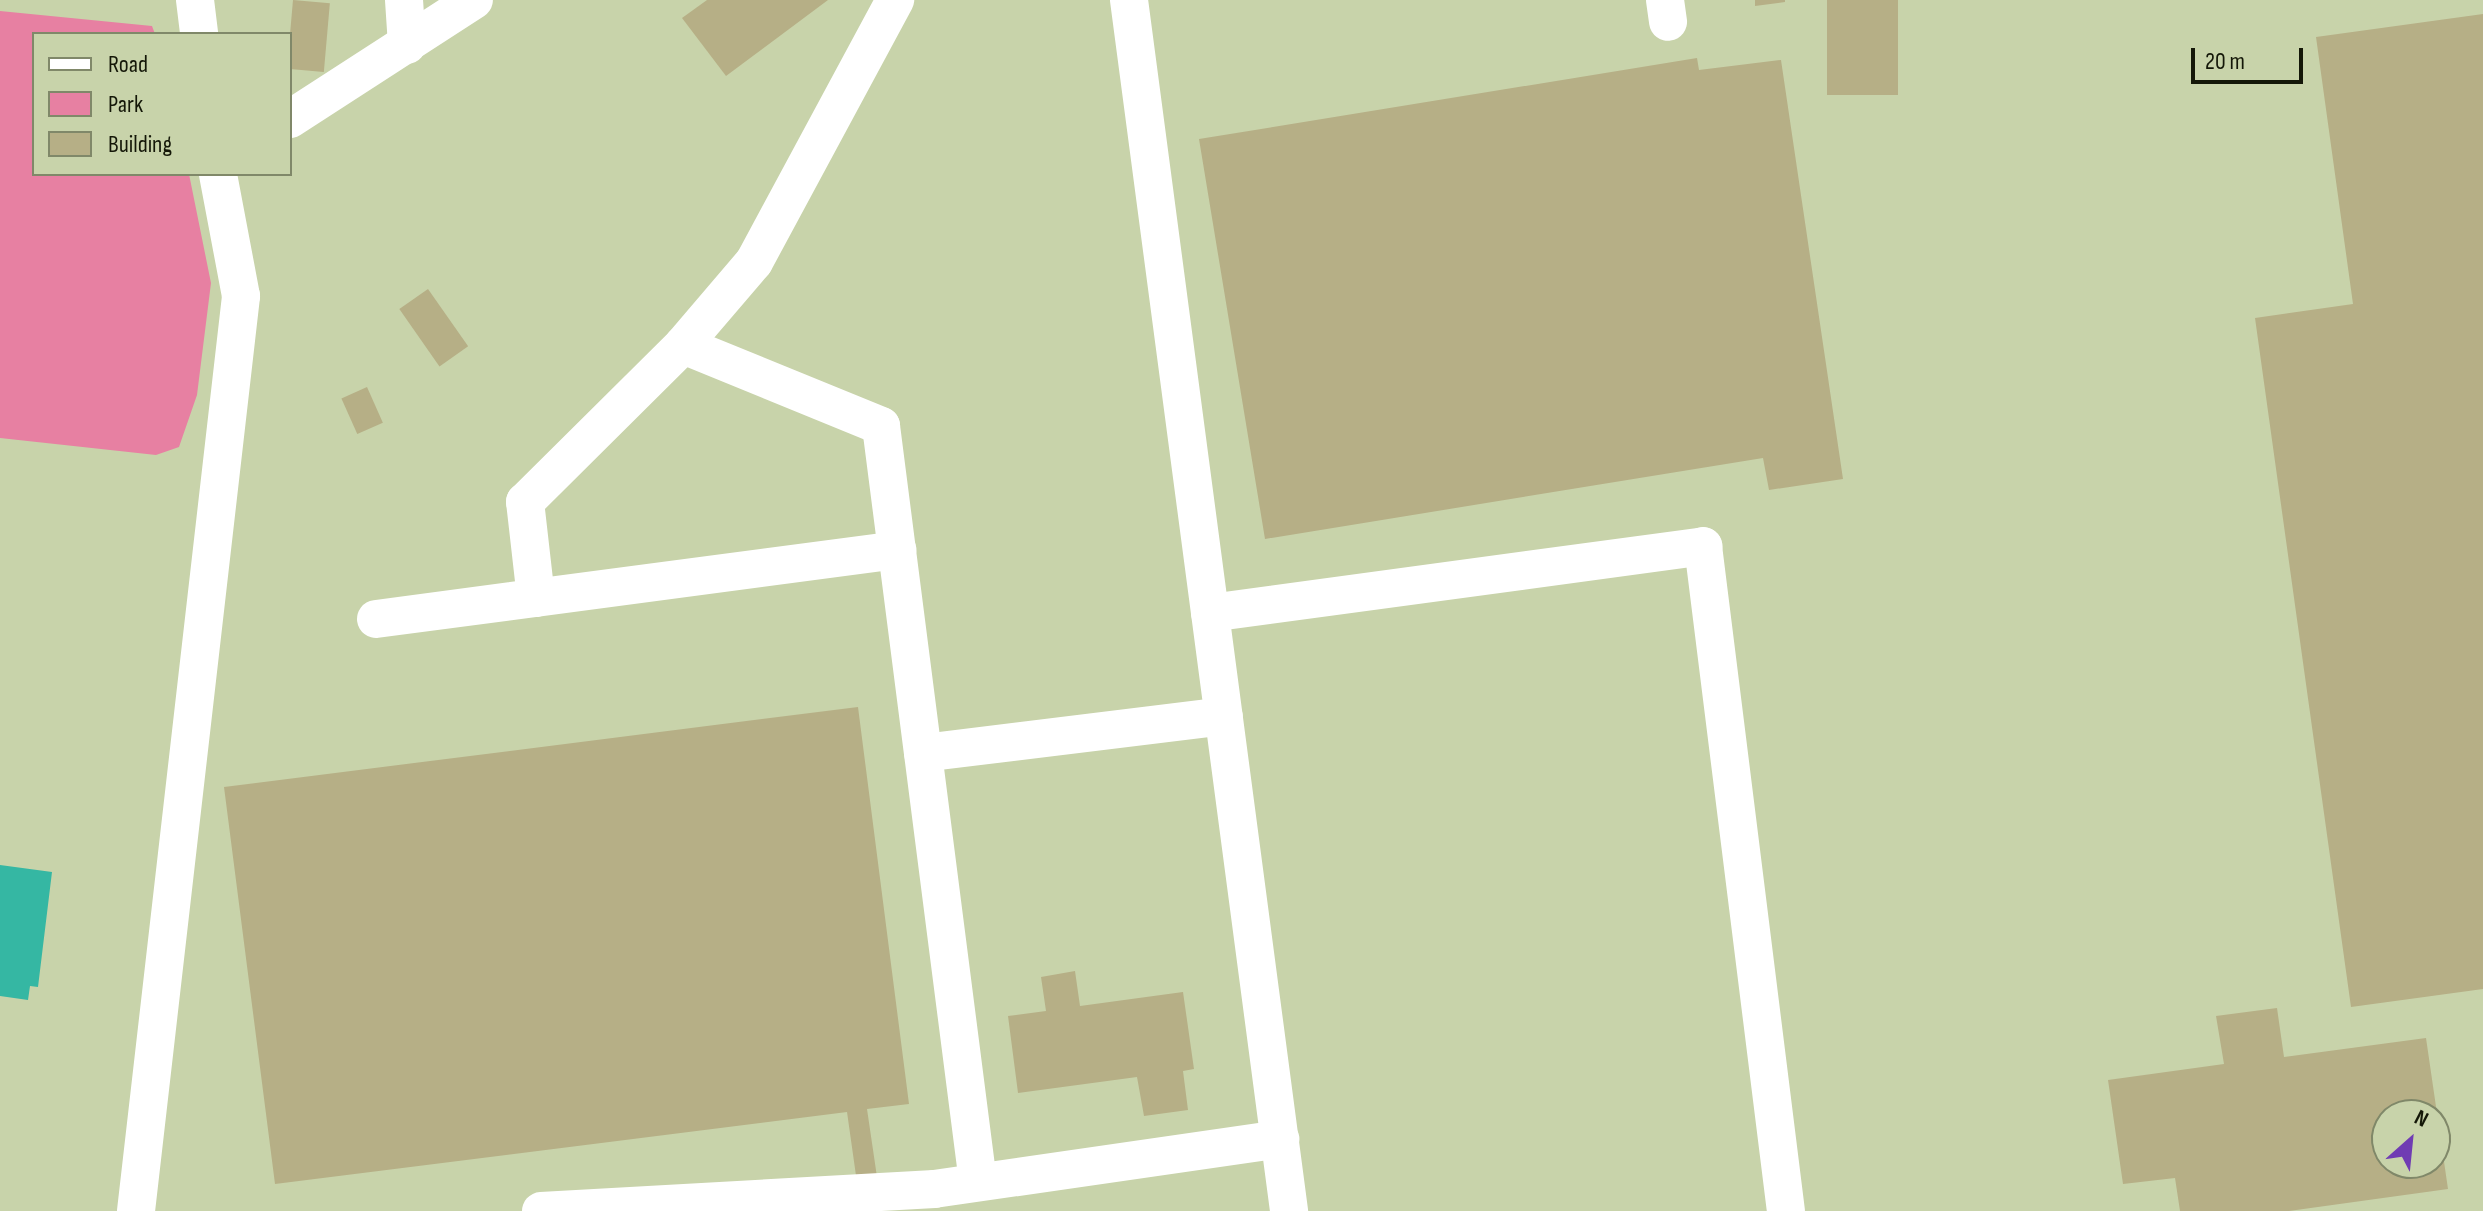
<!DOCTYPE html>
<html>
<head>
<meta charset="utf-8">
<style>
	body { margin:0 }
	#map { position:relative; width:2483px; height:1211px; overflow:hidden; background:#c8d3aa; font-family:"Sofia Sans Condensed",sans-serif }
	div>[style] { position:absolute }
	.green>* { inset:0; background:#e780a2 }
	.water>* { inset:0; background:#35b7a3 }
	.building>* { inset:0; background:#b6af86; transform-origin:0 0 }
	.minor>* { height:38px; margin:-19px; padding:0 19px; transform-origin:19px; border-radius:19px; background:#fff }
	span { translate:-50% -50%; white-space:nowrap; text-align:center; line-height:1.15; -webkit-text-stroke:6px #c8d3aa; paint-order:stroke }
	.legend { position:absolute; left:32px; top:32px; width:260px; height:144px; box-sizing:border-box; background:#c8d3aa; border:2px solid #808869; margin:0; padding:10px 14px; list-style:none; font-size:24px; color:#141708 }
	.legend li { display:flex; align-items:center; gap:16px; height:40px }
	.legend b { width:40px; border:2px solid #808869 }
	.north { position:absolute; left:2371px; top:1099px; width:80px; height:80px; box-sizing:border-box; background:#c8d3aa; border:2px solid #808869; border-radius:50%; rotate:27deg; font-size:22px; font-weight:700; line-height:32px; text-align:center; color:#141708 }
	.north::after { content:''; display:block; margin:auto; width:28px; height:36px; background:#703cb3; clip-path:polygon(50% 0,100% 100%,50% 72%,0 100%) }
	.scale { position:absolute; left:2191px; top:48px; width:112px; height:36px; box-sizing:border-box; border:4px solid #141708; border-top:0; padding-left:10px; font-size:24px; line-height:28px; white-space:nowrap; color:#141708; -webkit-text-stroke:6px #c8d3aa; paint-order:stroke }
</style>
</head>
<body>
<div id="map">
	<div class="green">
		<div style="clip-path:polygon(0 11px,152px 26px,155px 34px,34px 34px,34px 174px,189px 174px,211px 283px,197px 395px,179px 447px,156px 455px,0 438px)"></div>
	</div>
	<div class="water">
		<div style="clip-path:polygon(0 865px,52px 872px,38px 987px,30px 986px,28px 1000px,0 996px)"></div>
	</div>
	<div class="building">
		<div style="left:293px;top:0;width:37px;height:69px;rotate:5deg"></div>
		<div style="clip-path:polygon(707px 0,828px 0,726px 76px,682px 18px)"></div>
		<div style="clip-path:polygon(1755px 0,1785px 0,1785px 2px,1755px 6px)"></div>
		<div style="left:1827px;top:0;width:71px;height:95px"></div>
		<div style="clip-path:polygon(2483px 14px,2483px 989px,2351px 1007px,2255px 318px,2353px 304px,2316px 37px)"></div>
		<div style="clip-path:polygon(1697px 58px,1699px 70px,1781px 60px,1843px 479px,1769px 490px,1763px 458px,1265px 539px,1199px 139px)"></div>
		<div style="left:428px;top:289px;width:70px;height:35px;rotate:55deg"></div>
		<div style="left:367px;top:387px;width:39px;height:28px;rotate:66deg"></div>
		<div style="clip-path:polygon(858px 707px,909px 1104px,867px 1109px,882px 1211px,861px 1211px,847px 1112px,275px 1184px,224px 787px)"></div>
		<div style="clip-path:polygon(1075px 971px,1080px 1006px,1183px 992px,1194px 1069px,1183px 1071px,1188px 1110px,1144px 1116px,1137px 1077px,1018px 1093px,1008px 1016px,1046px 1011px,1041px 977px)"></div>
		<div style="clip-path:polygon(evenodd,2277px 1008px,2284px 1057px,2426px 1038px,2448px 1189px,2289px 1211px,2180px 1211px,2175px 1178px,2123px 1184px,2108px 1080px,2224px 1064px,2216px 1016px,2277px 1008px,2387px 1115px,2435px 1115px,2435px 1163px,2387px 1163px,2387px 1115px)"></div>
	</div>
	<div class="minor">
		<div style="left:195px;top:0;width:34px;rotate:83deg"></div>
		<div style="left:404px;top:0;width:45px;rotate:86.2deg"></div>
		<div style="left:1129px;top:0;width:1222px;rotate:82.47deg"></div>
		<div style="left:1665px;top:0;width:22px;rotate:82deg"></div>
		<div style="left:290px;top:119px;width:219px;rotate:-32.9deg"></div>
		<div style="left:683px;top:345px;width:214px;rotate:22.2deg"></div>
		<div style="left:881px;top:426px;width:762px;rotate:82.69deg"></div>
		<div style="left:536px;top:598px;width:97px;rotate:-96.5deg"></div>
		<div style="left:525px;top:502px;width:223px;rotate:-44.8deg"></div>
		<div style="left:683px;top:345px;width:109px;rotate:-49.5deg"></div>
		<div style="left:754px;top:262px;width:298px;rotate:-61.7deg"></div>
		<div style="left:1210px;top:613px;width:498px;rotate:-7.7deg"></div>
		<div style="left:1703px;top:546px;width:670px;rotate:82.89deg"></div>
		<div style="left:376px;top:619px;width:526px;rotate:-7.54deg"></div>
		<div style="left:923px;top:753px;width:303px;rotate:-7deg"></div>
		<div style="left:136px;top:1211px;width:921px;rotate:-83.45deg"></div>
		<div style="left:241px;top:296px;width:124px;rotate:-100.7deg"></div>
		<div style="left:541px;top:1211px;width:394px;rotate:-3.2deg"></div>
		<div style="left:934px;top:1189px;width:350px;rotate:-8.2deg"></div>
	</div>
	<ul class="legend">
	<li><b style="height:10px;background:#fff"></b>Road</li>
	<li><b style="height:22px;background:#e780a2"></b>Park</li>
	<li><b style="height:22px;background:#b6af86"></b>Building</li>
	</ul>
	<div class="north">N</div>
	<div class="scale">20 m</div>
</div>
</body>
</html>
